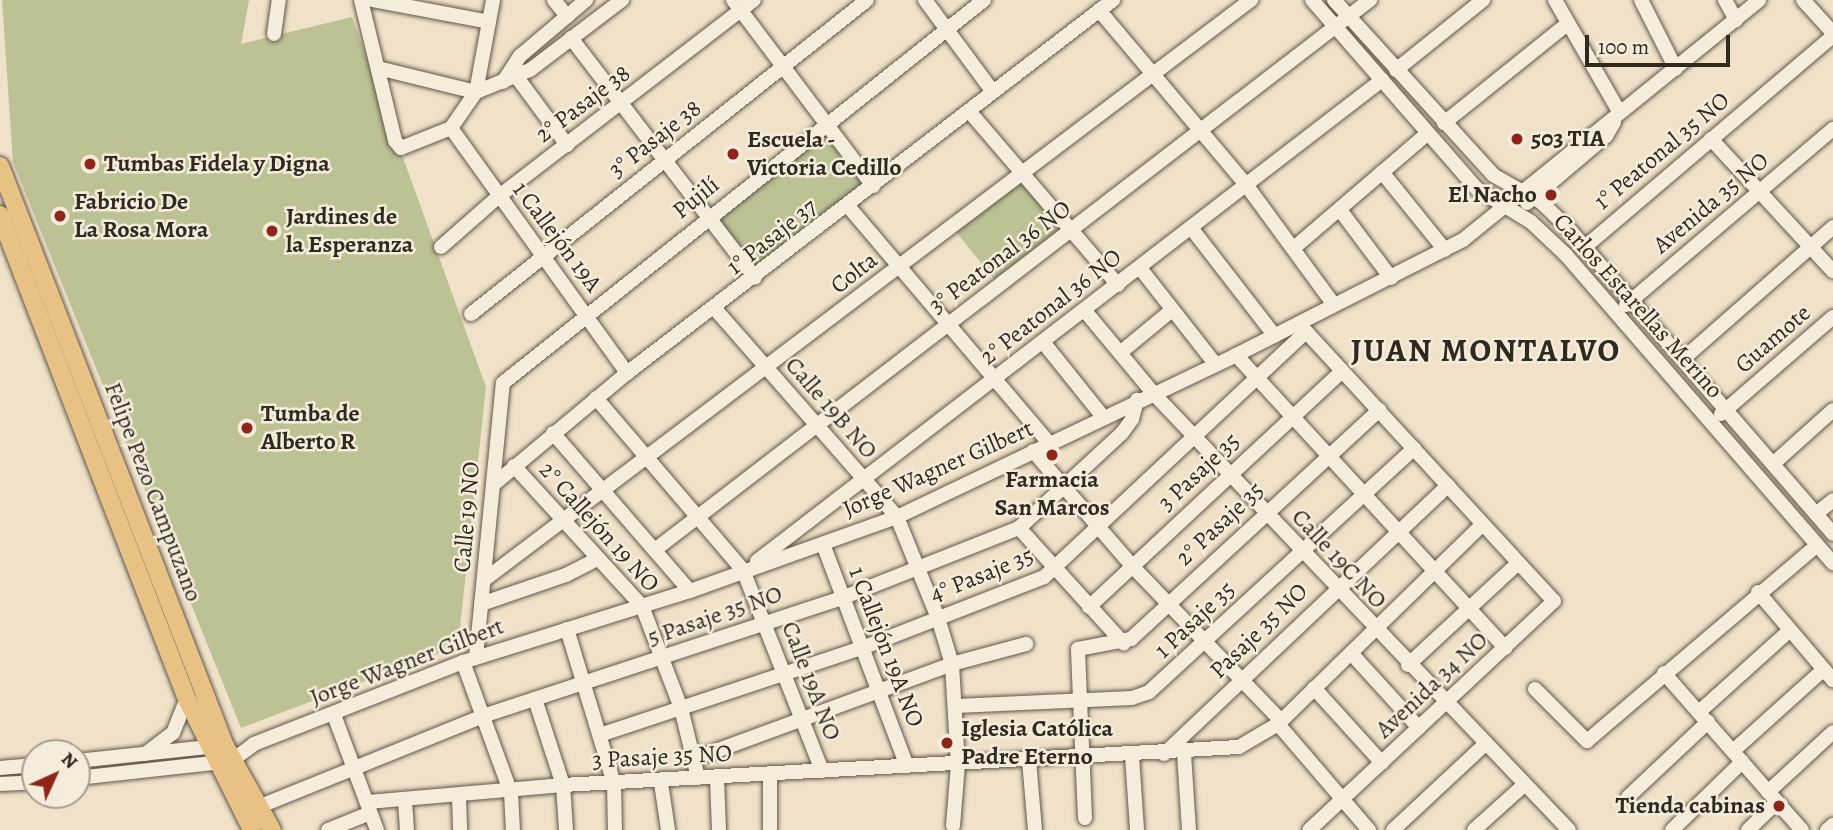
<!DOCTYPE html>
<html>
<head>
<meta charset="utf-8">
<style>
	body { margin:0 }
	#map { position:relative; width:1833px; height:830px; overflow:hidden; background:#efe2c9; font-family:Alegreya,serif }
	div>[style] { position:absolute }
	.green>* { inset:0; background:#bcc294; transform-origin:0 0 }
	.roads { filter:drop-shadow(0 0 2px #605649) drop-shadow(0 0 2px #605649) }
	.minor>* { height:14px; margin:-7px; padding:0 7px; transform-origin:7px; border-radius:7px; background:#f5ecdc }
	.major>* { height:18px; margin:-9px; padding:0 9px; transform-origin:9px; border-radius:9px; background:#e8c184 }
	.dots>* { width:19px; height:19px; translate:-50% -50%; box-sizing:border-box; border:4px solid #f5ecdc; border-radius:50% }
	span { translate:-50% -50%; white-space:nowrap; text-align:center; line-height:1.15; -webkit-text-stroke:5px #f5ecdc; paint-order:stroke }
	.street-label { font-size:24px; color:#31281e }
	.poi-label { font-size:24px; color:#31281e; font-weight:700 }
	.left { translate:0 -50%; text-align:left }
	.right { translate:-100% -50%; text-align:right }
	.district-label { font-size:32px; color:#31281e; font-weight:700; letter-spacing:2px }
	.north { position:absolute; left:21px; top:739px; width:70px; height:70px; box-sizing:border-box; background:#f5ecdc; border:2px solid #a79e90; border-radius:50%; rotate:45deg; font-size:19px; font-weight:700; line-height:28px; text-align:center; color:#31281e }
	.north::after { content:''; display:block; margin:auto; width:24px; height:32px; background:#8f2418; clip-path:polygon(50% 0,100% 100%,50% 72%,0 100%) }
	.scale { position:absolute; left:1585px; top:35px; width:145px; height:32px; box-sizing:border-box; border:4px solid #31281e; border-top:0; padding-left:9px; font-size:21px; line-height:24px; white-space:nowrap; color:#31281e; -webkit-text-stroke:5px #f5ecdc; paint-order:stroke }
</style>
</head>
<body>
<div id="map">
	<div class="green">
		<div style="clip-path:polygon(2px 0,249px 0,241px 44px,352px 17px,486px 387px,458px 646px,241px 728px,13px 162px)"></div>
		<div style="left:827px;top:134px;width:68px;height:139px;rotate:54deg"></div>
		<div style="left:1021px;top:177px;width:65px;height:85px;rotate:51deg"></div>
	</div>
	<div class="roads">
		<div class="minor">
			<div style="left:361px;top:0;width:145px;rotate:76.4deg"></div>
			<div style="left:395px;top:141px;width:9px;rotate:49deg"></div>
			<div style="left:401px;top:148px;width:54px;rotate:-21.8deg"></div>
			<div style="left:451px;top:128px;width:44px;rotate:-55.2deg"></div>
			<div style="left:476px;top:92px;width:94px;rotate:-79.5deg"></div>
			<div style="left:373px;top:0;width:118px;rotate:10.7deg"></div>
			<div style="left:554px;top:0;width:21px;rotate:51deg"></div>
			<div style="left:733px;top:0;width:233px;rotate:53deg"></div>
			<div style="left:925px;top:0;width:114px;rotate:53.5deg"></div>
			<div style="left:1312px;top:0;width:251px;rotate:48.9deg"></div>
			<div style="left:1477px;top:189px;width:63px;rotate:31.4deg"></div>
			<div style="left:1531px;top:222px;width:48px;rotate:43.3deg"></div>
			<div style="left:1566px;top:255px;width:408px;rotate:49.1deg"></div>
			<div style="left:1334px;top:0;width:236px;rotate:47.7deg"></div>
			<div style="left:1493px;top:175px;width:55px;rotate:29.4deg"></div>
			<div style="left:1541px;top:202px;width:40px;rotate:44deg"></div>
			<div style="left:1570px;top:230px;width:402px;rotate:49.1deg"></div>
			<div style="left:1555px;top:0;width:130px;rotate:60.1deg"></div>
			<div style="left:1641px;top:0;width:77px;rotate:63.1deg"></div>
			<div style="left:1725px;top:0;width:23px;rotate:61deg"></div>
			<div style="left:1803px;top:0;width:45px;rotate:47.7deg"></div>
			<div style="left:1099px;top:10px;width:230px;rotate:49.9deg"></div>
			<div style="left:1247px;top:186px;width:147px;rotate:53.8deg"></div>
			<div style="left:274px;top:34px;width:34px;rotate:-82deg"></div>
			<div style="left:571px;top:38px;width:302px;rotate:52.5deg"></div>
			<div style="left:378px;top:68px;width:101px;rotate:13.8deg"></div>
			<div style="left:476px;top:92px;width:58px;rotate:-22.2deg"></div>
			<div style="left:530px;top:70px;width:116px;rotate:-37.3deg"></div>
			<div style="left:1396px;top:70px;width:112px;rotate:-38.8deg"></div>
			<div style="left:516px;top:76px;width:86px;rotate:53.5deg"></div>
			<div style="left:503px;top:82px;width:31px;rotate:-57deg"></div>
			<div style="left:520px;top:56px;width:87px;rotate:-40.3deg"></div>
			<div style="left:969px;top:111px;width:229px;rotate:49.4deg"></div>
			<div style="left:1444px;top:123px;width:158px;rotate:-38.8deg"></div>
			<div style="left:451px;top:128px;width:302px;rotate:54.3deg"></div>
			<div style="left:1711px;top:139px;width:180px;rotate:47.3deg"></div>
			<div style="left:1382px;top:172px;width:100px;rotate:51.1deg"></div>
			<div style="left:1527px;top:203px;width:104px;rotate:-40.3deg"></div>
			<div style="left:1606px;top:136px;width:16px;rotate:-60deg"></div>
			<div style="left:848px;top:206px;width:311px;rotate:49.7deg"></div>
			<div style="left:1340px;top:210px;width:85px;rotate:53.1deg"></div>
			<div style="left:1192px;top:229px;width:135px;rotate:52.2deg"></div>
			<div style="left:441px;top:247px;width:76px;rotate:-41.3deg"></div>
			<div style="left:498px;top:197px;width:323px;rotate:-37.6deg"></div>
			<div style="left:1295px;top:247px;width:175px;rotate:-40.6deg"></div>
			<div style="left:1585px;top:247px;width:326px;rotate:-40.4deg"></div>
			<div style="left:1140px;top:268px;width:123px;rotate:51.9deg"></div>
			<div style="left:1626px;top:305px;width:272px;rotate:-40.4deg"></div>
			<div style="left:715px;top:309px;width:276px;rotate:48.8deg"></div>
			<div style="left:897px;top:517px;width:109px;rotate:67.9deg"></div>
			<div style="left:938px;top:618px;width:48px;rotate:73.1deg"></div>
			<div style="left:952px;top:664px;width:100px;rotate:86.6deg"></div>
			<div style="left:958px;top:764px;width:62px;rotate:94.6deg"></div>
			<div style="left:1085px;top:311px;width:107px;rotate:50.3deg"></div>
			<div style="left:1153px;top:393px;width:603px;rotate:46.41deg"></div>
			<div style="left:471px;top:314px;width:505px;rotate:-38.41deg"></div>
			<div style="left:1300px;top:325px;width:375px;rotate:47.4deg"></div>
			<div style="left:1554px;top:601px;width:335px;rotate:136.9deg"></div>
			<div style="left:1043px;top:342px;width:96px;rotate:51.3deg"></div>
			<div style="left:1120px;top:353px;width:67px;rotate:-39.6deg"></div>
			<div style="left:1236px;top:355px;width:398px;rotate:47.4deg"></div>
			<div style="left:1683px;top:359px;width:200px;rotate:-41.3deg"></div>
			<div style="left:596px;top:398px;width:226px;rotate:49.5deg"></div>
			<div style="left:743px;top:570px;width:216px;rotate:68.5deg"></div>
			<div style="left:1721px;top:414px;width:148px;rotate:-40.9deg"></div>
			<div style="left:553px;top:433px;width:209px;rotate:49.1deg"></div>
			<div style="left:1033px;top:451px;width:153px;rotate:49.2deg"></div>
			<div style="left:1133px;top:567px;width:214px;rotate:46.1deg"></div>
			<div style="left:1774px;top:463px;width:79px;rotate:-41.9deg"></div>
			<div style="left:514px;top:466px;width:190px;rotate:47.6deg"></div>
			<div style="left:642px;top:606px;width:109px;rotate:69.1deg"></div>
			<div style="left:681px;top:708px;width:72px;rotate:76.3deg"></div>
			<div style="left:493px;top:485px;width:175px;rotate:-39.9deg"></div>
			<div style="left:627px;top:373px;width:613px;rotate:-37.51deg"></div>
			<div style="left:1816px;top:514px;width:22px;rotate:-39deg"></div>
			<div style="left:1019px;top:528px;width:156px;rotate:47.8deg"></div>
			<div style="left:823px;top:544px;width:237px;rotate:69.3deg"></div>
			<div style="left:656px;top:549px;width:901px;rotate:-37.56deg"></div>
			<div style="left:757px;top:561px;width:789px;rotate:-37.58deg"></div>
			<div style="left:484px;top:580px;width:962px;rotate:-37.1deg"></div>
			<div style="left:1758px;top:592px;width:116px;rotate:49.6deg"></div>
			<div style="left:481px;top:604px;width:90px;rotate:-18.8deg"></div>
			<div style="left:566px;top:575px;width:35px;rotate:-27deg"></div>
			<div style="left:1089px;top:607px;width:346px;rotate:-43deg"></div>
			<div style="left:567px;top:629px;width:162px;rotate:73.1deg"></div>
			<div style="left:614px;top:784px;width:46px;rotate:88.8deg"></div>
			<div style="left:1351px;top:653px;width:101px;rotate:47.8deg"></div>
			<div style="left:476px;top:657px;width:275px;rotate:-84.4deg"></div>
			<div style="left:503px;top:383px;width:615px;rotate:-38.53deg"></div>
			<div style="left:463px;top:662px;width:140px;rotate:69.9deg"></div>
			<div style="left:511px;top:793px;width:37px;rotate:87deg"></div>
			<div style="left:1408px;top:665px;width:150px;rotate:-42.8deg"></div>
			<div style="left:1664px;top:673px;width:209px;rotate:48.7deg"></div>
			<div style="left:1314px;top:688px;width:101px;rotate:47.8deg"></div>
			<div style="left:1535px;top:689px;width:74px;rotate:45deg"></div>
			<div style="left:1587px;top:741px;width:302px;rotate:-40.4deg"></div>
			<div style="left:535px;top:699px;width:90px;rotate:72deg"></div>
			<div style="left:563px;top:785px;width:45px;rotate:86.2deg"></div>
			<div style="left:956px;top:706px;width:176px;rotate:-2.6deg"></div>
			<div style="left:1132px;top:698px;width:18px;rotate:-19deg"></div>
			<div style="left:1149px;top:692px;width:360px;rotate:-42.6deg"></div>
			<div style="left:1699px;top:712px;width:122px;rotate:-42deg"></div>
			<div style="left:334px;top:715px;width:123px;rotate:69.5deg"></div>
			<div style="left:1278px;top:724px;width:140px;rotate:49.4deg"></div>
			<div style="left:600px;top:735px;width:276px;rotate:-18.4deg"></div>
			<div style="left:862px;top:648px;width:195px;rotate:-21.3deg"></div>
			<div style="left:1044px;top:577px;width:359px;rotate:-43.1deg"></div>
			<div style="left:1733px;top:751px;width:122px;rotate:-42deg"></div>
			<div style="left:1184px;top:753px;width:77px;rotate:86.3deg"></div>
			<div style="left:145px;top:754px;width:35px;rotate:-37deg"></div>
			<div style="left:173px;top:733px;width:37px;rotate:-68deg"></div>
			<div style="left:1164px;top:754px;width:391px;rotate:-43.4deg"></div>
			<div style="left:1132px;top:756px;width:74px;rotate:86.1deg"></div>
			<div style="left:694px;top:759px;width:275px;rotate:-20.2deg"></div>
			<div style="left:952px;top:664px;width:77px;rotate:-15.1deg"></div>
			<div style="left:1029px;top:760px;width:70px;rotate:85.1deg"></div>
			<div style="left:77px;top:761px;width:142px;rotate:-6.1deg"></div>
			<div style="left:0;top:768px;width:35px;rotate:-5deg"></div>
			<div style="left:770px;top:774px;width:56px;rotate:90deg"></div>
			<div style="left:77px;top:778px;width:155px;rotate:-6.3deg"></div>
			<div style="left:231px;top:761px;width:29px;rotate:-36deg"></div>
			<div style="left:254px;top:744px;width:225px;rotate:-21.4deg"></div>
			<div style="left:463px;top:662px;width:238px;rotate:-17.4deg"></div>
			<div style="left:690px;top:591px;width:220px;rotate:-19.7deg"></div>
			<div style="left:897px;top:517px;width:376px;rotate:-25.5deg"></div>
			<div style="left:1236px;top:355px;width:254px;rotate:-26.9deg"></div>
			<div style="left:1463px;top:240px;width:381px;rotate:-39deg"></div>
			<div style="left:717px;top:778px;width:52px;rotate:87.8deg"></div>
			<div style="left:661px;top:783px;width:48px;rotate:81.5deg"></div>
			<div style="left:0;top:784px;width:35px;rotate:-3deg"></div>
			<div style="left:1768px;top:792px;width:88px;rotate:-42.7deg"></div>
			<div style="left:459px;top:797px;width:33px;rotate:88deg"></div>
			<div style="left:1628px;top:797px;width:110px;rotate:-43.2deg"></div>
			<div style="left:405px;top:801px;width:29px;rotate:86deg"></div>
			<div style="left:368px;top:802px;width:196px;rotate:-5deg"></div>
			<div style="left:563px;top:785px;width:677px;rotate:-3.22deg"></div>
			<div style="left:1239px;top:747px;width:45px;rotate:-30.5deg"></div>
			<div style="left:1278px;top:724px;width:286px;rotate:-44.3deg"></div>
			<div style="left:258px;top:807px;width:243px;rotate:-22deg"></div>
			<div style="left:483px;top:716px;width:378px;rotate:-18.2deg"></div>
			<div style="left:842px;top:598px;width:190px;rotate:-21.6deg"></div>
			<div style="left:1019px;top:528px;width:140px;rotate:-42.7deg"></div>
			<div style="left:1122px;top:433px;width:17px;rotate:-54deg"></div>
			<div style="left:1132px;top:419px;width:20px;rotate:-75deg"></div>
			<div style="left:1085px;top:818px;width:169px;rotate:-92.4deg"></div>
			<div style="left:1078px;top:649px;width:54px;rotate:-10.7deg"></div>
			<div style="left:1131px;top:639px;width:338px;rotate:-42.7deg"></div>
			<div style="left:328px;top:830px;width:45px;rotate:-22deg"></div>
			<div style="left:1393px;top:830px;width:125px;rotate:-43deg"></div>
			<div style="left:1474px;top:830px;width:67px;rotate:-42deg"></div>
			<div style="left:1672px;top:830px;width:98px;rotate:-44.2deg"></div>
			<div style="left:1748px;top:830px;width:40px;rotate:-44deg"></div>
			<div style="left:1827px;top:830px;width:8px;rotate:-40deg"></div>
		</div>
		<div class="major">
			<div style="left:0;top:166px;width:622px;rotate:68.8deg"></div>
			<div style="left:225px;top:746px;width:96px;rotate:60.8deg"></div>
			<div style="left:0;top:215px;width:519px;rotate:68.88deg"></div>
			<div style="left:187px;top:699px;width:146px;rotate:63.6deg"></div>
		</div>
	</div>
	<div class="dots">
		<div style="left:1517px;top:139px;background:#8f2418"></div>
		<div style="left:733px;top:154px;background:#8f2418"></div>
		<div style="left:90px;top:164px;background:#8f2418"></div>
		<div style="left:1551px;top:195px;background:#8f2418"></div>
		<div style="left:60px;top:216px;background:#8f2418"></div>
		<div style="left:272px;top:231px;background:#8f2418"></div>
		<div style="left:247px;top:428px;background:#8f2418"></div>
		<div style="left:1052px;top:455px;background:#8f2418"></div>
		<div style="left:947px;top:743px;background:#8f2418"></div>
		<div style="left:1779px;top:806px;background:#8f2418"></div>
	</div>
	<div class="street-label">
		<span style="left:583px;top:104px;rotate:-37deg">2° Pasaje 38</span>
		<span style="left:655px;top:139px;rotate:-38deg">3° Pasaje 38</span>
		<span style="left:1662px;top:151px;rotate:-40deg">1° Peatonal 35 NO</span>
		<span style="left:696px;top:198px;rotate:-39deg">Pujilí</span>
		<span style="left:1711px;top:203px;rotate:-40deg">Avenida 35 NO</span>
		<span style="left:557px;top:237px;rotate:53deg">1 Callejón 19A</span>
		<span style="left:772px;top:237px;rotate:-38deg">1° Pasaje 37</span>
		<span style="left:1000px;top:257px;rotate:-37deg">3° Peatonal 36 NO</span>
		<span style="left:854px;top:273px;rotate:-38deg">Colta</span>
		<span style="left:1638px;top:306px;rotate:48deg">Carlos Estarellas Merino</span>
		<span style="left:1051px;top:307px;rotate:-38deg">2° Peatonal 36 NO</span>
		<span style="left:1773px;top:339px;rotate:-41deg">Guamote</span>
		<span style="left:831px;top:408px;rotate:49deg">Calle 19B NO</span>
		<span style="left:938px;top:469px;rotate:-24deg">Jorge Wagner Gilbert</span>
		<span style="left:1199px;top:472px;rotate:-43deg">3 Pasaje 35</span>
		<span style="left:153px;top:492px;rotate:69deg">Felipe Pezo Campuzano</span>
		<span style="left:467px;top:517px;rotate:-85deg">Calle 19 NO</span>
		<span style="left:1220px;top:524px;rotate:-43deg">2° Pasaje 35</span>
		<span style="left:599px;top:527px;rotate:48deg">2° Callejón 19 NO</span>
		<span style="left:1339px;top:559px;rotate:47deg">Calle 19C NO</span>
		<span style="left:982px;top:575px;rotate:-22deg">4° Pasaje 35</span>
		<span style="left:715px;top:616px;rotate:-19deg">5 Pasaje 35 NO</span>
		<span style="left:1195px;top:620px;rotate:-43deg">1 Pasaje 35</span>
		<span style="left:1259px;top:631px;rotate:-44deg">Pasaje 35 NO</span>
		<span style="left:886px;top:647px;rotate:69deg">1 Callejón 19A NO</span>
		<span style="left:407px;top:662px;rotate:-21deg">Jorge Wagner Gilbert</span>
		<span style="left:811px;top:681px;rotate:69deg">Calle 19A NO</span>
		<span style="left:1432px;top:685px;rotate:-43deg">Avenida 34 NO</span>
		<span style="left:662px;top:757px;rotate:-3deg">3 Pasaje 35 NO</span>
	</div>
	<div class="poi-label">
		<span class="left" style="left:1531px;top:139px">503 TIA</span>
		<span class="left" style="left:747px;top:154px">Escuela -<br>Victoria Cedillo</span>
		<span class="left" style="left:104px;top:164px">Tumbas Fidela y Digna</span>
		<span class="right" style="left:1537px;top:195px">El Nacho</span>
		<span class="left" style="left:74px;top:216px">Fabricio De<br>La Rosa Mora</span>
		<span class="left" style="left:286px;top:231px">Jardines de<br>la Esperanza</span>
		<span class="left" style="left:261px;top:428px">Tumba de<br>Alberto R</span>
		<span style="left:1052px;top:494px">Farmacia<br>San Marcos</span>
		<span class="left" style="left:961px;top:743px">Iglesia Católica<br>Padre Eterno</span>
		<span class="right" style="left:1765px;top:806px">Tienda cabinas</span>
	</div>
	<div class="district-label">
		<span style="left:1486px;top:350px">JUAN MONTALVO</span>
	</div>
	<div class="north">N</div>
	<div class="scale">100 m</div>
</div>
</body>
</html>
